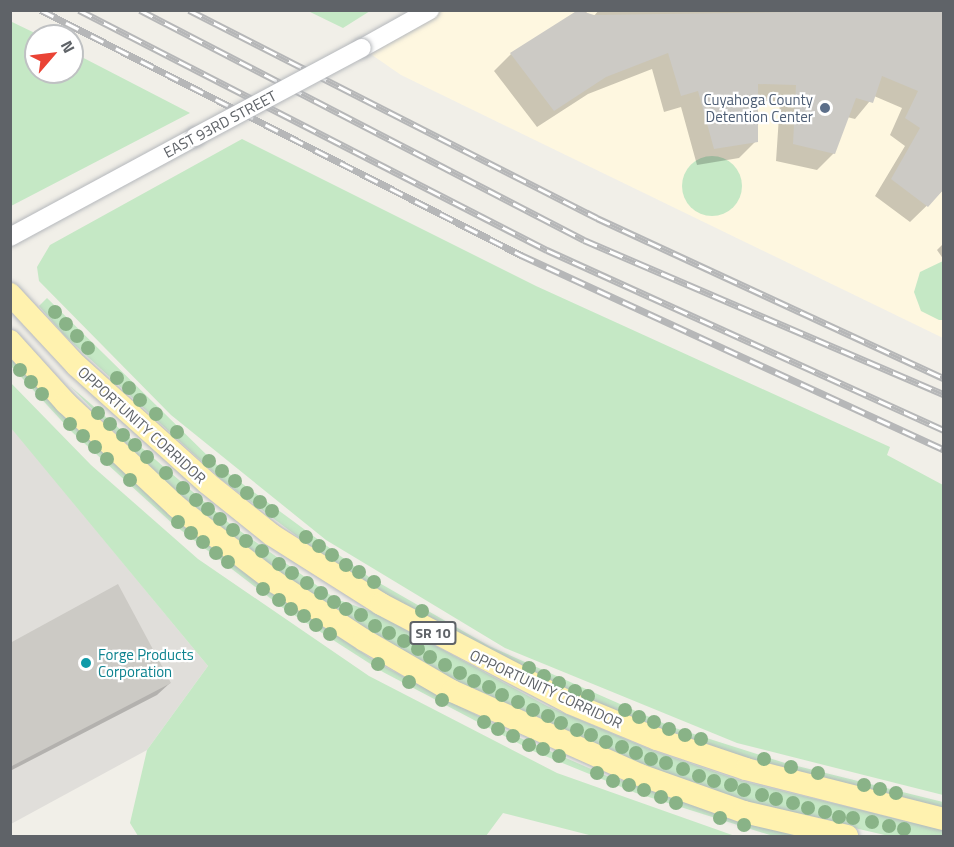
<!DOCTYPE html>
<html>
<head>
<meta charset="utf-8">
<style>
	body { margin:0 }
	#map { position:relative; width:954px; height:847px; overflow:hidden; background:#f1efe8; font-family:"Titillium Web",sans-serif }
	div>[style] { position:absolute }
	.commercial>* { inset:0; background:#fef7e0 }
	.industrial>* { inset:0; background:#e0deda }
	.green>* { inset:0; background:#c5e8c5 }
	.round { border-radius:50% }
	.shadow>* { inset:0; background:#0003 }
	.building>* { inset:0; background:#cccac5 }
	.roads { filter:drop-shadow(0 0 2px #b5b8bc) drop-shadow(0 0 2px #b5b8bc) }
	.minor>* { height:18px; margin:-9px; padding:0 9px; transform-origin:9px; border-radius:9px; background:#fff }
	.major>* { height:22px; margin:-11px; padding:0 11px; transform-origin:11px; border-radius:11px; background:#fff2af }
	.rail>* { height:7px; margin-top:-3.5px; transform-origin:0; background:repeating-linear-gradient(90deg,#fff 0 14px,#b6b7b8 0 28px); box-sizing:border-box; border-block:2px solid #b6b7b8 }
	.bridges { filter:drop-shadow(0 0 2px #b5b8bc) drop-shadow(0 0 2px #b5b8bc) }
	.minor-bridge>* { height:18px; margin:-9px; padding:0 9px; transform-origin:9px; border-radius:9px; background:#fff }
	.trees>* { width:14px; height:14px; margin:-7px; border-radius:50%; background:#89b387 }
	.dots>* { width:16px; height:16px; translate:-50% -50%; box-sizing:border-box; border:3px solid #fff; border-radius:50% }
	span { translate:-50% -50%; white-space:nowrap; text-align:center; line-height:1.15; -webkit-text-stroke:4.5px #fff; paint-order:stroke }
	.shield-label span { padding:2px 4px; background:#fff; border:2px solid; border-radius:4px; -webkit-text-stroke-width:0 }
	.shield-label { font-size:14px; color:#5f6368; font-weight:700 }
	.service-label { font-size:15px; color:#4e5e75 }
	.right { translate:-100% -50%; text-align:right }
	.street-label { font-size:15px; color:#5f6368 }
	.culture-label { font-size:15px; color:#0d838f }
	.left { translate:0 -50%; text-align:left }
	.frame { position:absolute; inset:0; border:12px solid #5f6368; pointer-events:none }
	.north { position:absolute; left:24px; top:24px; width:60px; height:60px; box-sizing:border-box; background:#fff; border:2px solid #bfc1c3; border-radius:50%; rotate:62deg; font-size:16px; font-weight:700; line-height:24px; text-align:center; color:#5f6368 }
	.north::after { content:''; display:block; margin:auto; width:21px; height:27px; background:#ea4335; clip-path:polygon(50% 0,100% 100%,50% 72%,0 100%) }
</style>
</head>
<body>
<div id="map">
	<div class="commercial">
		<div style="clip-path:polygon(430px 11px,943px 11px,943px 338px,401px 75px,362px 48px)"></div>
	</div>
	<div class="industrial">
		<div style="clip-path:polygon(11px 427px,208px 666px,147px 750px,11px 824px)"></div>
	</div>
	<div class="green">
		<div style="clip-path:polygon(308px 11px,370px 11px,343px 28px)"></div>
		<div style="clip-path:polygon(10px 21px,41px 36px,36px 36px,36px 72px,72px 72px,72px 52px,190px 113px,11px 206px)"></div>
		<div style="clip-path:polygon(242px 139px,536px 286px,890px 447px,887px 455px,943px 485px,943px 795px,737px 743px,505px 648px,326px 540px,171px 415px,39px 281px,37px 267px,50px 245px)"></div>
		<div class="round" style="left:682px;top:156px;width:60px;height:60px"></div>
		<div style="clip-path:polygon(943px 261px,943px 320px,939px 320px,921px 311px,914px 292px,920px 272px)"></div>
		<div style="clip-path:polygon(47px 298px,217px 465px,369px 577px,489px 646px,672px 727px,785px 763px,943px 802px,943px 810px,743px 759px,611px 713px,429px 622px,329px 560px,222px 480px,65px 336px,39px 306px)"></div>
		<div style="clip-path:polygon(10px 357px,255px 580px,376px 662px,518px 737px,607px 776px,797px 836px,773px 836px,636px 793px,533px 751px,383px 672px,283px 608px,173px 524px,72px 432px,11px 366px)"></div>
		<div style="clip-path:polygon(10px 382px,91px 465px,198px 559px,369px 676px,557px 773px,735px 836px,593px 836px,503px 813px,486px 836px,138px 836px,130px 823px,147px 750px,208px 666px,11px 428px)"></div>
		<div style="clip-path:polygon(70px 386px,229px 523px,336px 599px,373px 612px,547px 706px,654px 751px,742px 781px,943px 830px,943px 836px,889px 836px,756px 805px,579px 742px,408px 657px,272px 569px,162px 480px)"></div>
	</div>
	<div class="shadow">
		<div style="clip-path:polygon(583px 10px,593px 17px,599px 10px,944px 10px,944px 189px,910px 222px,875px 196px,905px 146px,890px 135px,902px 108px,874px 96px,855px 119px,847px 117px,834px 153px,817px 170px,776px 161px,780px 101px,757px 101px,756px 141px,739px 158px,697px 165px,681px 107px,664px 112px,652px 69px,588px 94px,537px 127px,494px 71px,511px 54px)"></div>
		<div style="clip-path:polygon(944px 243px,944px 260px,937px 250px)"></div>
		<div style="clip-path:polygon(10px 645px,170px 683px,157px 695px,10px 771px)"></div>
	</div>
	<div class="building">
		<div style="clip-path:polygon(578px 10px,594px 15px,944px 10px,944px 189px,928px 207px,891px 179px,920px 128px,905px 118px,918px 91px,882px 76px,873px 103px,856px 98px,835px 154px,793px 144px,796px 85px,758px 84px,758px 142px,714px 149px,698px 91px,681px 96px,668px 53px,606px 77px,554px 111px,510px 53px)"></div>
		<div style="clip-path:polygon(118px 584px,171px 683px,10px 767px,10px 643px)"></div>
	</div>
	<div class="roads">
		<div class="minor">
			<div style="left:362px;top:48px;width:78px;rotate:-29.2deg"></div>
			<div style="left:10px;top:237px;width:210px;rotate:-28.4deg"></div>
		</div>
		<div class="major">
			<div style="left:10px;top:294px;width:97px;rotate:47.1deg"></div>
			<div style="left:76px;top:365px;width:176px;rotate:42deg"></div>
			<div style="left:207px;top:483px;width:83px;rotate:38.7deg"></div>
			<div style="left:272px;top:535px;width:129px;rotate:32.3deg"></div>
			<div style="left:381px;top:604px;width:213px;rotate:27.6deg"></div>
			<div style="left:570px;top:703px;width:94px;rotate:22.5deg"></div>
			<div style="left:657px;top:739px;width:94px;rotate:18.6deg"></div>
			<div style="left:746px;top:769px;width:204px;rotate:14.2deg"></div>
			<div style="left:10px;top:341px;width:84px;rotate:47.9deg"></div>
			<div style="left:66px;top:403px;width:152px;rotate:43.1deg"></div>
			<div style="left:177px;top:507px;width:123px;rotate:37.4deg"></div>
			<div style="left:275px;top:582px;width:106px;rotate:33.1deg"></div>
			<div style="left:364px;top:640px;width:102px;rotate:30.1deg"></div>
			<div style="left:452px;top:691px;width:206px;rotate:24.1deg"></div>
			<div style="left:640px;top:775px;width:110px;rotate:19.6deg"></div>
			<div style="left:744px;top:812px;width:106px;rotate:13.1deg"></div>
		</div>
	</div>
	<div class="rail">
		<div style="left:41px;top:10px;width:539px;rotate:27.04deg"></div>
		<div style="left:521px;top:255px;width:466px;rotate:24.7deg"></div>
		<div style="left:79px;top:10px;width:526px;rotate:27.15deg"></div>
		<div style="left:547px;top:250px;width:436px;rotate:24.4deg"></div>
		<div style="left:140px;top:10px;width:500px;rotate:27.38deg"></div>
		<div style="left:584px;top:240px;width:392px;rotate:23.2deg"></div>
		<div style="left:189px;top:10px;width:458px;rotate:27deg"></div>
		<div style="left:597px;top:218px;width:382px;rotate:24.8deg"></div>
	</div>
	<div class="bridges">
		<div class="minor-bridge">
			<div style="left:195px;top:137px;width:189px;rotate:-28.1deg"></div>
		</div>
	</div>
	<div class="trees">
		<div style="left:55px;top:312px"></div>
		<div style="left:66px;top:324px"></div>
		<div style="left:77px;top:336px"></div>
		<div style="left:88px;top:348px"></div>
		<div style="left:20px;top:370px"></div>
		<div style="left:117px;top:378px"></div>
		<div style="left:31px;top:382px"></div>
		<div style="left:129px;top:388px"></div>
		<div style="left:42px;top:394px"></div>
		<div style="left:140px;top:400px"></div>
		<div style="left:98px;top:413px"></div>
		<div style="left:156px;top:414px"></div>
		<div style="left:70px;top:424px"></div>
		<div style="left:110px;top:424px"></div>
		<div style="left:177px;top:432px"></div>
		<div style="left:123px;top:435px"></div>
		<div style="left:83px;top:436px"></div>
		<div style="left:135px;top:445px"></div>
		<div style="left:95px;top:447px"></div>
		<div style="left:147px;top:457px"></div>
		<div style="left:107px;top:459px"></div>
		<div style="left:209px;top:461px"></div>
		<div style="left:222px;top:471px"></div>
		<div style="left:166px;top:473px"></div>
		<div style="left:130px;top:480px"></div>
		<div style="left:235px;top:481px"></div>
		<div style="left:183px;top:488px"></div>
		<div style="left:247px;top:493px"></div>
		<div style="left:196px;top:500px"></div>
		<div style="left:260px;top:502px"></div>
		<div style="left:208px;top:509px"></div>
		<div style="left:272px;top:511px"></div>
		<div style="left:220px;top:519px"></div>
		<div style="left:178px;top:522px"></div>
		<div style="left:233px;top:530px"></div>
		<div style="left:191px;top:533px"></div>
		<div style="left:306px;top:537px"></div>
		<div style="left:246px;top:541px"></div>
		<div style="left:203px;top:542px"></div>
		<div style="left:319px;top:546px"></div>
		<div style="left:262px;top:551px"></div>
		<div style="left:216px;top:553px"></div>
		<div style="left:332px;top:555px"></div>
		<div style="left:228px;top:562px"></div>
		<div style="left:279px;top:564px"></div>
		<div style="left:346px;top:565px"></div>
		<div style="left:359px;top:572px"></div>
		<div style="left:292px;top:573px"></div>
		<div style="left:374px;top:582px"></div>
		<div style="left:307px;top:583px"></div>
		<div style="left:263px;top:589px"></div>
		<div style="left:321px;top:593px"></div>
		<div style="left:279px;top:600px"></div>
		<div style="left:334px;top:602px"></div>
		<div style="left:291px;top:609px"></div>
		<div style="left:346px;top:609px"></div>
		<div style="left:422px;top:611px"></div>
		<div style="left:361px;top:615px"></div>
		<div style="left:304px;top:616px"></div>
		<div style="left:316px;top:625px"></div>
		<div style="left:375px;top:626px"></div>
		<div style="left:389px;top:633px"></div>
		<div style="left:330px;top:634px"></div>
		<div style="left:404px;top:641px"></div>
		<div style="left:418px;top:649px"></div>
		<div style="left:430px;top:657px"></div>
		<div style="left:378px;top:664px"></div>
		<div style="left:445px;top:665px"></div>
		<div style="left:529px;top:668px"></div>
		<div style="left:460px;top:673px"></div>
		<div style="left:544px;top:676px"></div>
		<div style="left:474px;top:681px"></div>
		<div style="left:409px;top:682px"></div>
		<div style="left:559px;top:683px"></div>
		<div style="left:489px;top:687px"></div>
		<div style="left:575px;top:691px"></div>
		<div style="left:502px;top:695px"></div>
		<div style="left:588px;top:696px"></div>
		<div style="left:442px;top:700px"></div>
		<div style="left:518px;top:702px"></div>
		<div style="left:533px;top:710px"></div>
		<div style="left:625px;top:710px"></div>
		<div style="left:548px;top:716px"></div>
		<div style="left:639px;top:717px"></div>
		<div style="left:484px;top:722px"></div>
		<div style="left:654px;top:722px"></div>
		<div style="left:561px;top:723px"></div>
		<div style="left:498px;top:729px"></div>
		<div style="left:669px;top:729px"></div>
		<div style="left:577px;top:730px"></div>
		<div style="left:591px;top:735px"></div>
		<div style="left:685px;top:735px"></div>
		<div style="left:513px;top:736px"></div>
		<div style="left:701px;top:739px"></div>
		<div style="left:606px;top:742px"></div>
		<div style="left:529px;top:745px"></div>
		<div style="left:622px;top:747px"></div>
		<div style="left:543px;top:749px"></div>
		<div style="left:636px;top:753px"></div>
		<div style="left:559px;top:756px"></div>
		<div style="left:651px;top:759px"></div>
		<div style="left:764px;top:759px"></div>
		<div style="left:666px;top:763px"></div>
		<div style="left:791px;top:767px"></div>
		<div style="left:683px;top:769px"></div>
		<div style="left:597px;top:773px"></div>
		<div style="left:818px;top:773px"></div>
		<div style="left:699px;top:776px"></div>
		<div style="left:613px;top:781px"></div>
		<div style="left:714px;top:781px"></div>
		<div style="left:629px;top:785px"></div>
		<div style="left:731px;top:785px"></div>
		<div style="left:864px;top:785px"></div>
		<div style="left:880px;top:789px"></div>
		<div style="left:644px;top:790px"></div>
		<div style="left:744px;top:790px"></div>
		<div style="left:896px;top:793px"></div>
		<div style="left:762px;top:795px"></div>
		<div style="left:661px;top:797px"></div>
		<div style="left:776px;top:799px"></div>
		<div style="left:676px;top:803px"></div>
		<div style="left:793px;top:803px"></div>
		<div style="left:808px;top:808px"></div>
		<div style="left:825px;top:812px"></div>
		<div style="left:839px;top:817px"></div>
		<div style="left:720px;top:818px"></div>
		<div style="left:853px;top:818px"></div>
		<div style="left:872px;top:822px"></div>
		<div style="left:744px;top:825px"></div>
		<div style="left:889px;top:826px"></div>
		<div style="left:904px;top:829px"></div>
	</div>
	<div class="dots">
		<div style="left:825px;top:108px;background:#5c6f8a"></div>
		<div style="left:86px;top:663px;background:#0f9aa8"></div>
	</div>
	<div class="shield-label">
		<span style="left:433px;top:633px">SR 10</span>
	</div>
	<div class="service-label">
		<span class="right" style="left:813px;top:108px">Cuyahoga County<br>Detention Center</span>
	</div>
	<div class="street-label">
		<span style="left:220px;top:124px;rotate:-28deg">EAST 93RD STREET</span>
		<span style="left:142px;top:425px;rotate:42deg">OPPORTUNITY CORRIDOR</span>
		<span style="left:546px;top:689px;rotate:25deg">OPPORTUNITY CORRIDOR</span>
	</div>
	<div class="culture-label">
		<span class="left" style="left:98px;top:663px">Forge Products<br>Corporation</span>
	</div>
	<div class="frame"></div>
	<div class="north">N</div>
</div>
</body>
</html>
